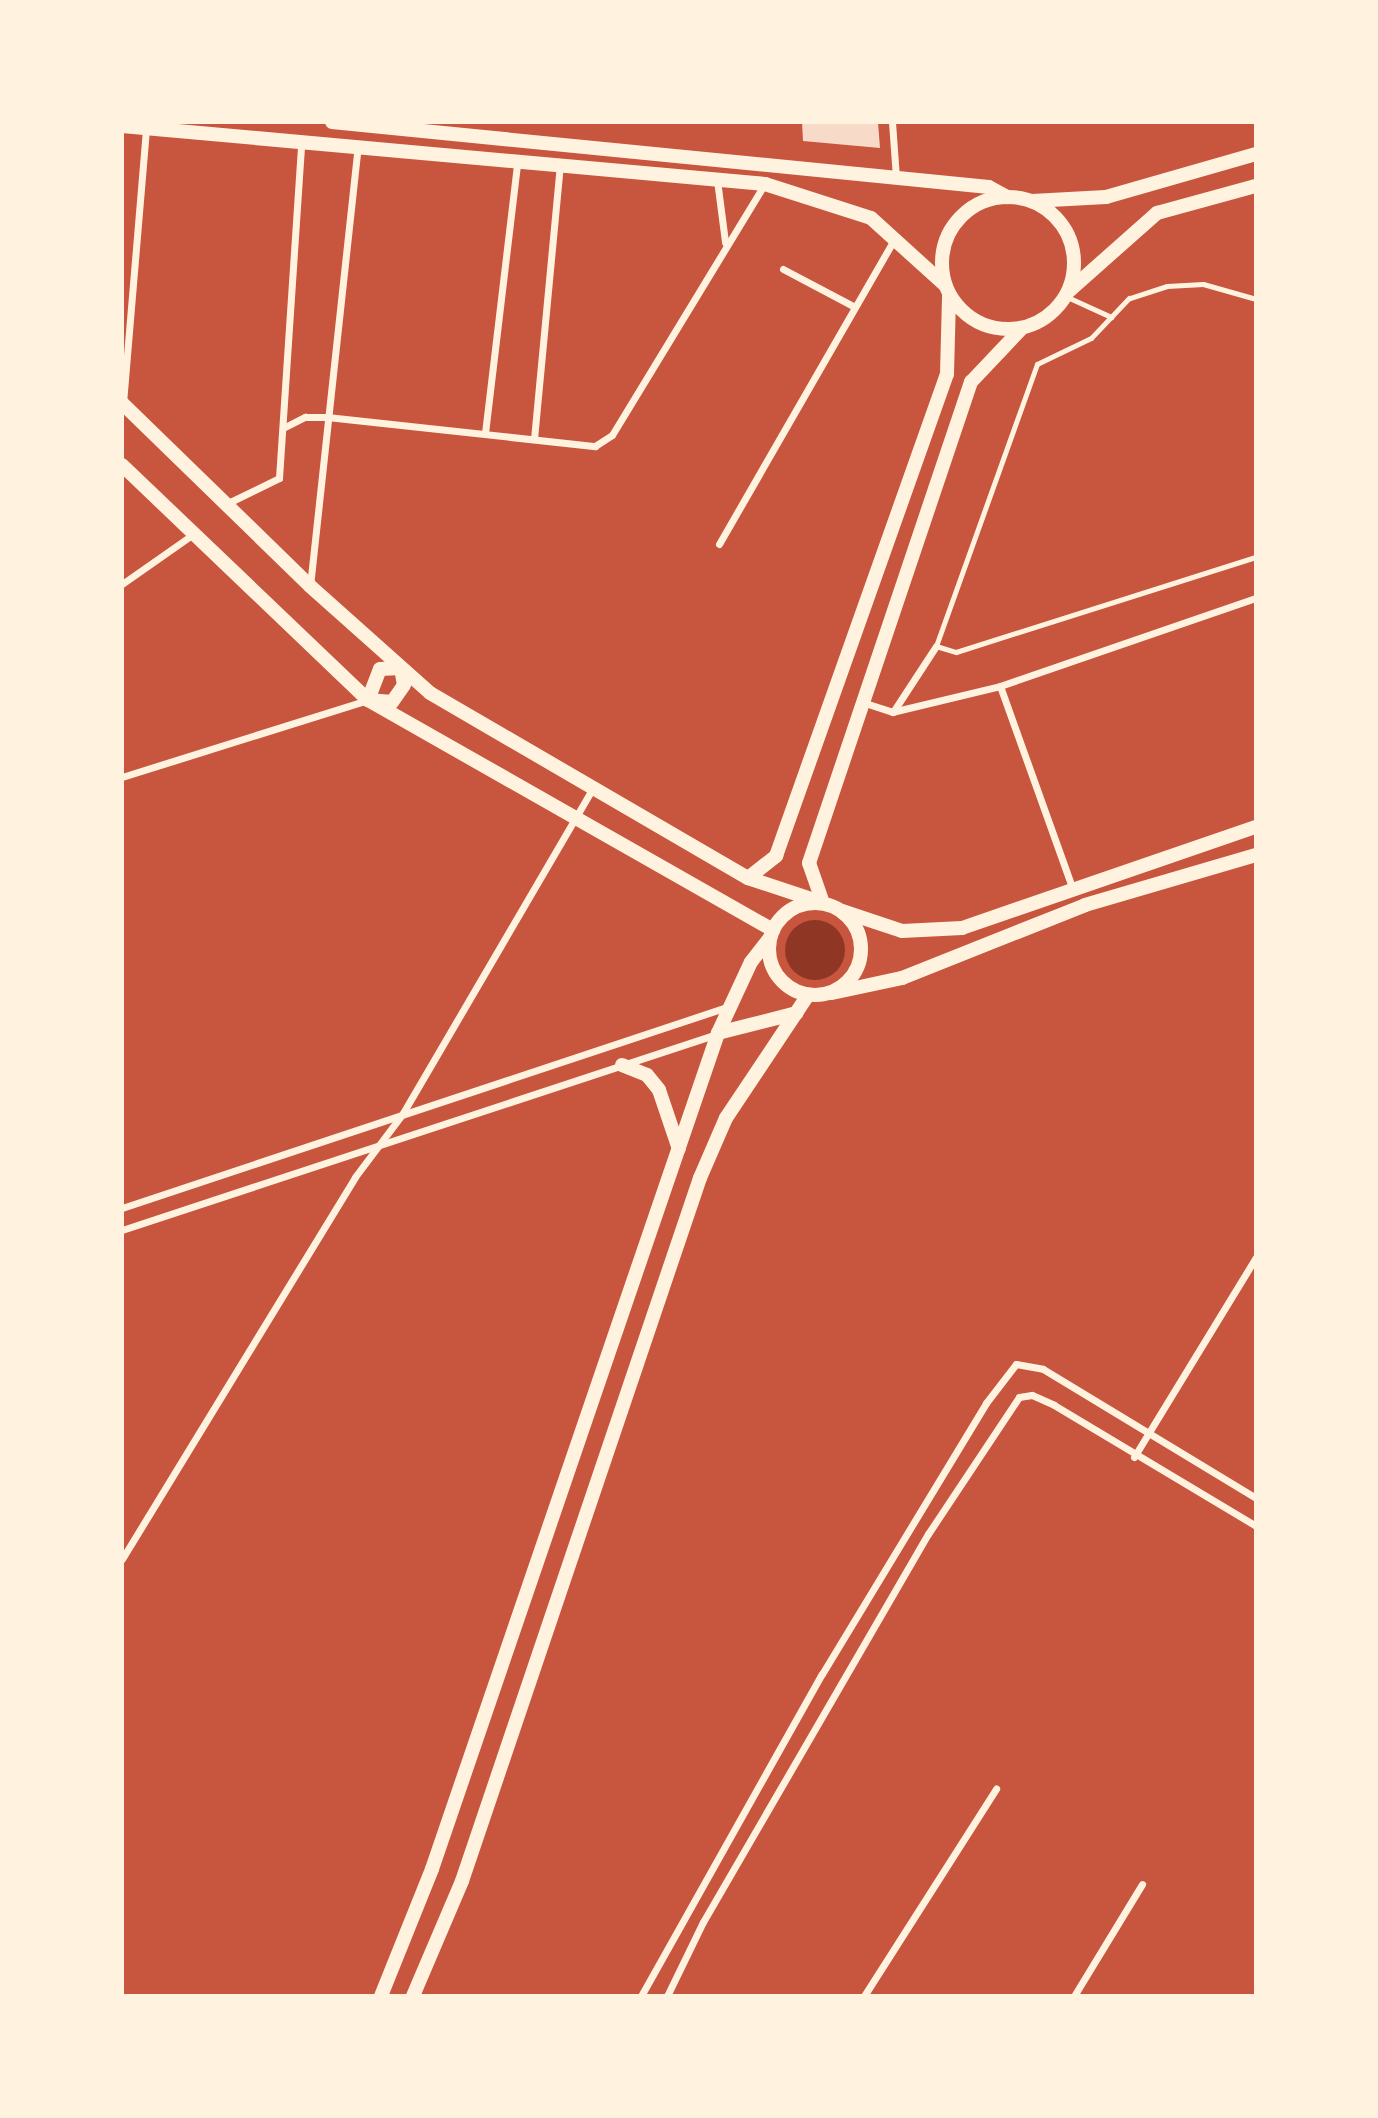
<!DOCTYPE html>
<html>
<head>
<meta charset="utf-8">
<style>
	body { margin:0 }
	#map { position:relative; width:1378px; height:2118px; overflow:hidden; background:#c8553d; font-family:Karla,sans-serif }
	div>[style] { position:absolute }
	.water>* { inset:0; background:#8f3625 }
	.round { border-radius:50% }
	.building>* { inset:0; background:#f7dbc8 }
	.service>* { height:5px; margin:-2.5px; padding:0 2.5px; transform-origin:2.5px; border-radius:2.5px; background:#fff3e0 }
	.minor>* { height:7px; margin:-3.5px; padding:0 3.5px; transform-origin:3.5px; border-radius:3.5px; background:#fff3e0 }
	.secondary>* { height:14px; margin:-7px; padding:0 7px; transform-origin:7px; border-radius:7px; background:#fff3e0 }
	.secondary>.ring { margin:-7px; padding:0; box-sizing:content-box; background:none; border:14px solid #fff3e0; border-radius:50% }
	span { translate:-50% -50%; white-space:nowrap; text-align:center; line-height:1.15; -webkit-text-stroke:6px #fff3e0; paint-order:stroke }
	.frame { position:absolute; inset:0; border:124px solid #fff3e0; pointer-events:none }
</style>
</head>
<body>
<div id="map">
	<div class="water">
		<div class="round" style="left:785px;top:920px;width:60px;height:60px"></div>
	</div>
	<div class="building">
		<div style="clip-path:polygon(802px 122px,878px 122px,880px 148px,803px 141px)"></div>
	</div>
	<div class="service">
		<div style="left:1065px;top:296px;width:51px;rotate:24.5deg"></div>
		<div style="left:1256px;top:299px;width:55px;rotate:-164.2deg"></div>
		<div style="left:1203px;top:284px;width:36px;rotate:177deg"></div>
		<div style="left:1167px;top:286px;width:40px;rotate:162deg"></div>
		<div style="left:1129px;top:298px;width:55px;rotate:133.5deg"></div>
		<div style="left:1091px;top:338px;width:60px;rotate:154.3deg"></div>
		<div style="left:1037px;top:364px;width:300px;rotate:109.7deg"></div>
		<div style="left:936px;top:646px;width:21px;rotate:17deg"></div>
		<div style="left:956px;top:652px;width:315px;rotate:-17.6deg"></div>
	</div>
	<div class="minor">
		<div style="left:892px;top:122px;width:56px;rotate:85.9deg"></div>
		<div style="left:717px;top:180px;width:63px;rotate:82.6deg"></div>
		<div style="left:783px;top:269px;width:79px;rotate:27.9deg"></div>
		<div style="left:123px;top:403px;width:276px;rotate:-85.2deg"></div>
		<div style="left:283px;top:428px;width:25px;rotate:-27deg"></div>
		<div style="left:305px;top:417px;width:22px"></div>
		<div style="left:327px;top:417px;width:270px;rotate:6.2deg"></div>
		<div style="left:595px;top:446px;width:20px;rotate:-33deg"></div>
		<div style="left:612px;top:435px;width:293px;rotate:-58.7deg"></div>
		<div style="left:485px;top:433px;width:272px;rotate:-83.2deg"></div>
		<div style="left:534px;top:439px;width:274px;rotate:-84.6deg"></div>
		<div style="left:226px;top:504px;width:59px;rotate:-26.1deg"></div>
		<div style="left:279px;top:478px;width:336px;rotate:-86.2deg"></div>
		<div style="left:719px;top:544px;width:351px;rotate:-60.1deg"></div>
		<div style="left:122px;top:584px;width:85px;rotate:-35deg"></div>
		<div style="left:310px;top:586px;width:438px;rotate:-83.8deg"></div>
		<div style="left:1000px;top:686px;width:217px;rotate:70.3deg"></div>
		<div style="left:865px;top:703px;width:28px;rotate:18deg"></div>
		<div style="left:892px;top:712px;width:111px;rotate:-13.5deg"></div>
		<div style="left:1000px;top:686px;width:271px;rotate:-19deg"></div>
		<div style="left:893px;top:712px;width:79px;rotate:-56.9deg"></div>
		<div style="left:122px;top:777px;width:258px;rotate:-17.4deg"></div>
		<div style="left:122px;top:1208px;width:641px;rotate:-18.38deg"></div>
		<div style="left:122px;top:1230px;width:626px;rotate:-18.23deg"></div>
		<div style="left:1134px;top:1457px;width:234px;rotate:-58.6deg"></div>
		<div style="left:122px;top:1559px;width:447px;rotate:-58.6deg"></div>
		<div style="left:355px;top:1177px;width:80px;rotate:-53.1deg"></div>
		<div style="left:403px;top:1113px;width:374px;rotate:-59.7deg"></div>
		<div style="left:641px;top:1996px;width:369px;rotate:-60.7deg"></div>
		<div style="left:822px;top:1674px;width:317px;rotate:-58.8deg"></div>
		<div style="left:986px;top:1403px;width:49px;rotate:-52.4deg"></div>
		<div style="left:1016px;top:1364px;width:27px;rotate:10deg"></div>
		<div style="left:1043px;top:1369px;width:249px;rotate:31.2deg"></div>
		<div style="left:667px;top:1996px;width:82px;rotate:-64.1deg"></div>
		<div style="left:703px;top:1922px;width:449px;rotate:-59.9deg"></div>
		<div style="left:928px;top:1534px;width:164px;rotate:-56.4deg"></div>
		<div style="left:1019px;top:1397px;width:13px;rotate:-9deg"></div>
		<div style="left:1032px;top:1395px;width:24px;rotate:24deg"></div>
		<div style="left:1054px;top:1405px;width:235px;rotate:30.9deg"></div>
		<div style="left:864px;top:1996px;width:246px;rotate:-57.5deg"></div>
		<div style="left:1074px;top:1996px;width:131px;rotate:-58.7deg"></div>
	</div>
	<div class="secondary">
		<div style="left:332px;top:122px;width:660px;rotate:5.65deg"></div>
		<div style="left:989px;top:187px;width:21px;rotate:29deg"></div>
		<div style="left:122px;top:126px;width:646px;rotate:5.15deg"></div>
		<div style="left:765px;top:184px;width:111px;rotate:17.8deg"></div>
		<div style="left:871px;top:218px;width:100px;rotate:42.2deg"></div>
		<div class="ring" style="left:942px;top:197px;width:118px;height:118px"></div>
		<div style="left:1032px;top:201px;width:74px;rotate:-3.1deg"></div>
		<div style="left:1106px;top:197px;width:156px;rotate:-16deg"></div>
		<div style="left:1069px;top:291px;width:118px;rotate:-41.6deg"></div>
		<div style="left:1157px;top:213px;width:103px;rotate:-15.3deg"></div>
		<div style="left:122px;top:403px;width:262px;rotate:44.2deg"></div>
		<div style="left:310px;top:586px;width:161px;rotate:41.7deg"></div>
		<div style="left:430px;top:693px;width:368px;rotate:30.2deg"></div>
		<div style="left:748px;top:878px;width:79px;rotate:18.4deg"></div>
		<div style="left:122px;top:465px;width:340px;rotate:43.7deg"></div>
		<div style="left:368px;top:700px;width:466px;rotate:29.6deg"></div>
		<div style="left:401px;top:668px;width:17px;rotate:80deg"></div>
		<div style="left:404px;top:685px;width:21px;rotate:125deg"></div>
		<div style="left:392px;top:702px;width:24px;rotate:-175deg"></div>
		<div style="left:368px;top:700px;width:33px;rotate:-69deg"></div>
		<div style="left:380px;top:669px;width:21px;rotate:-3deg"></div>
		<div style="left:748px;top:878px;width:36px;rotate:-38deg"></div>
		<div style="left:776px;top:856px;width:511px;rotate:-70.47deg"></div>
		<div style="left:947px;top:374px;width:79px;rotate:-88.5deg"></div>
		<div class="ring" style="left:769px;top:903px;width:78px;height:78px"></div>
		<div style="left:823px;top:903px;width:42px;rotate:-109.3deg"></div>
		<div style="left:809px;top:863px;width:508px;rotate:-71.39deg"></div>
		<div style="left:971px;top:382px;width:74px;rotate:-46.6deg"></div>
		<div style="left:842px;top:911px;width:63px;rotate:18.4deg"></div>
		<div style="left:902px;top:931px;width:60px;rotate:-2.9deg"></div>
		<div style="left:962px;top:928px;width:311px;rotate:-19deg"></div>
		<div style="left:832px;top:993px;width:72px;rotate:-12.1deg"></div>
		<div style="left:902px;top:978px;width:197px;rotate:-21.7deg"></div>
		<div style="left:1085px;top:905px;width:178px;rotate:-16.3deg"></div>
		<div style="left:718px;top:1033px;width:81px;rotate:-14.2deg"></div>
		<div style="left:622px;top:1065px;width:27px;rotate:22deg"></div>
		<div style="left:647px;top:1075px;width:19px;rotate:51deg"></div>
		<div style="left:659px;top:1090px;width:62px;rotate:71.3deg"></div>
		<div style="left:381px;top:1996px;width:137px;rotate:-68.1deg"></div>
		<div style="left:432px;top:1869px;width:884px;rotate:-71.11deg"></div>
		<div style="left:718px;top:1033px;width:78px;rotate:-65.1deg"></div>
		<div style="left:751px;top:962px;width:31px;rotate:-52deg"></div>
		<div style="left:413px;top:1996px;width:125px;rotate:-66.9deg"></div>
		<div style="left:462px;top:1881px;width:742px;rotate:-71.3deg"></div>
		<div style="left:700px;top:1178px;width:65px;rotate:-66.6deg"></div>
		<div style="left:726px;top:1118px;width:148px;rotate:-56.3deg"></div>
	</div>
	<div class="frame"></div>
</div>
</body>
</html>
